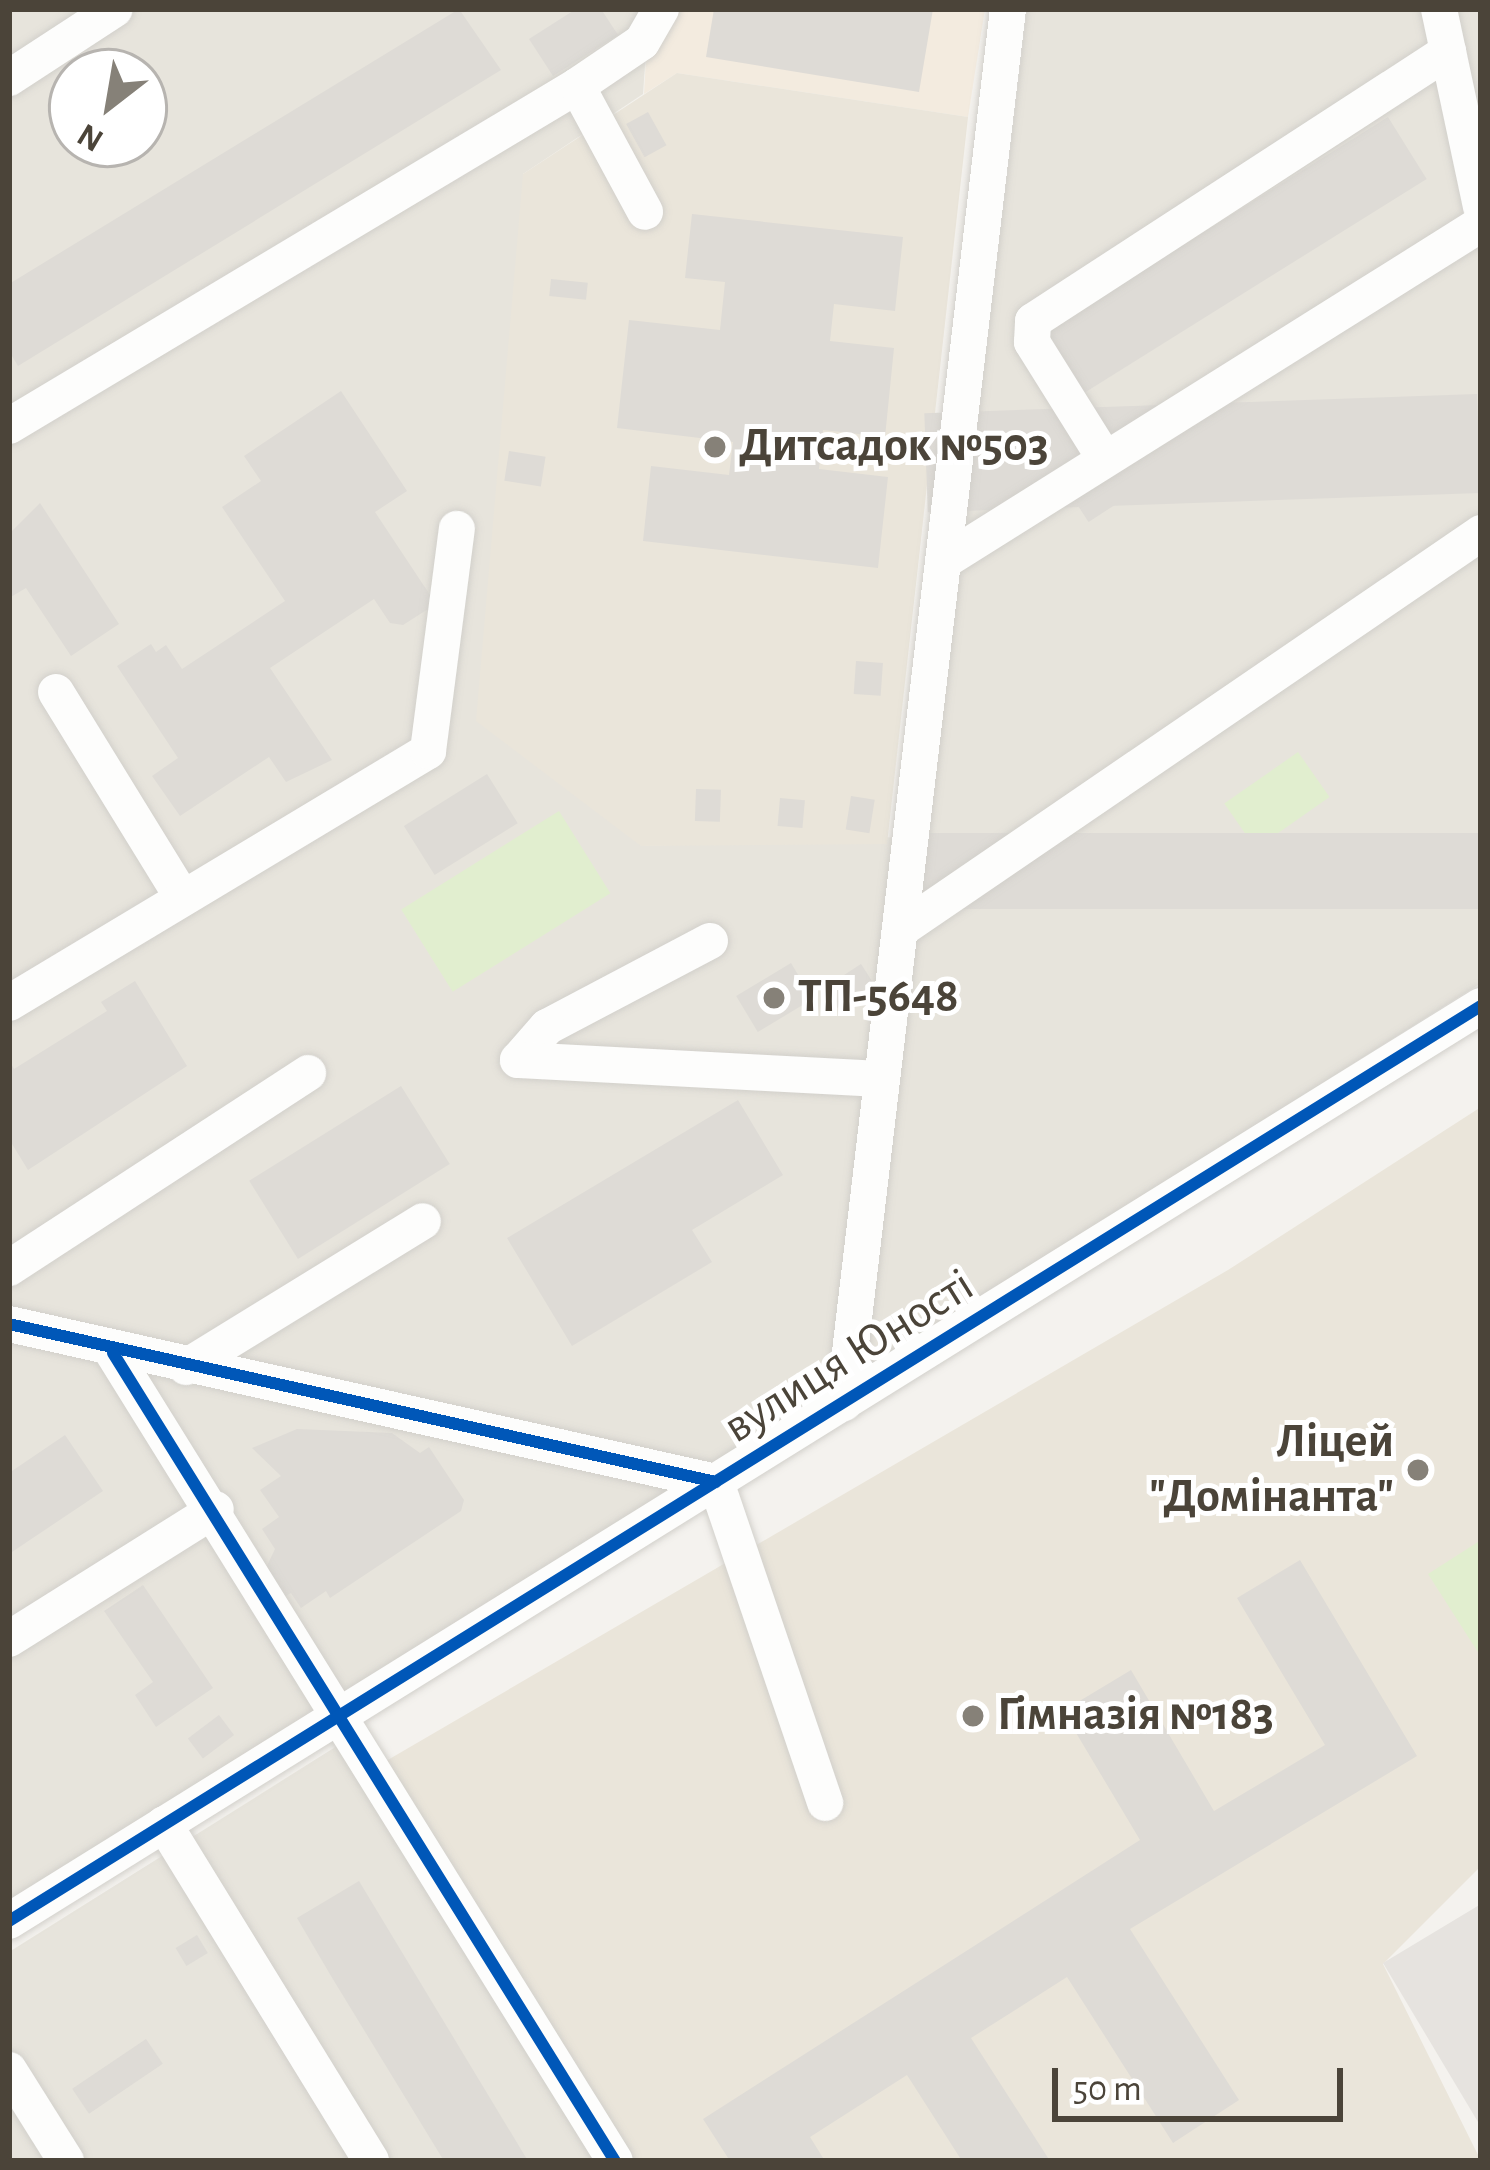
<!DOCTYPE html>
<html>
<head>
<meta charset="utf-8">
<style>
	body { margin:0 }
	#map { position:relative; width:1490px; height:2170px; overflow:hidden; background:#f4f2ee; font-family:"Alegreya Sans",sans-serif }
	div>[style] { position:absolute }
	.residential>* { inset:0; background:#e7e4dc }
	.commercial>* { inset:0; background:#f3ebdf }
	.education>* { inset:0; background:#eae5da }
	.green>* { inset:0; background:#e1eecf; transform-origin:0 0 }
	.parking>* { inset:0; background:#e6e3df }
	.building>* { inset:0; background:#dedbd6; transform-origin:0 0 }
	.roads { filter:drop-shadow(0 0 3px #d2d0cb) drop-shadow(0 0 3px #d2d0cb) }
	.minor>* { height:36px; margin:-18px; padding:0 18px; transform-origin:18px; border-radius:18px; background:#fdfdfc }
	.cycleway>* { height:12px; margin:-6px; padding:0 6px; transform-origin:6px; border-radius:6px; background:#0057b8 }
	.dots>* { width:33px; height:33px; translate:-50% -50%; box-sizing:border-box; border:6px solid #fff; border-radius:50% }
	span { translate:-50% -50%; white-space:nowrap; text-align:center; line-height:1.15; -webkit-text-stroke:10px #fff; paint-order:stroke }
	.poi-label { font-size:48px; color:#4b4439; font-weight:700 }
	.left { translate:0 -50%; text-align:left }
	.right { translate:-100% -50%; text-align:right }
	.street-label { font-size:48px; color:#4b4439 }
	.frame { position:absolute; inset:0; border:12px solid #4b4439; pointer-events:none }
	.north { position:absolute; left:48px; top:48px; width:120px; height:120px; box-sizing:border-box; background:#fff; border:3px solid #b7b4b0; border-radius:50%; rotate:211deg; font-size:33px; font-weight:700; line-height:48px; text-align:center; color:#4b4439 }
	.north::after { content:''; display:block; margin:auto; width:42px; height:54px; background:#868178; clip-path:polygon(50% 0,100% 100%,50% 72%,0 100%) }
	.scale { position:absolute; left:1052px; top:2068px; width:291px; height:54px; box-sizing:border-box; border:6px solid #4b4439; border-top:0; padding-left:15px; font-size:36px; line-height:42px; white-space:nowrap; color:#4b4439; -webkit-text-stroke:9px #fff; paint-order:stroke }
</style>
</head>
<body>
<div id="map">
	<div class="residential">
		<div style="clip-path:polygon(evenodd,9px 9px,649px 9px,643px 94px,523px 174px,641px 846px,928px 836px,1027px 9px,1481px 9px,1481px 983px,9px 1910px,9px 9px,72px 72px,144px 72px,144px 144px,72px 144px,72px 72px)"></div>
		<div style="clip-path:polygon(345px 1741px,602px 2161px,9px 2161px,9px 1952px)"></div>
	</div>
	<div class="commercial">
		<div style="clip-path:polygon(649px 9px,985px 9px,968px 117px,677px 73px,644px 94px)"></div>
	</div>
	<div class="education">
		<div style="clip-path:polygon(677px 73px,968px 117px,887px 844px,641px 846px,476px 721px,523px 174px)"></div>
		<div style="clip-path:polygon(1481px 1107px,1481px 1866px,1383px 1964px,1481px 2161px,626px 2161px,386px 1761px,1228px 1270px)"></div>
	</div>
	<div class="green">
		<div style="left:1298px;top:752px;width:55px;height:90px;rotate:55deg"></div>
		<div style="left:559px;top:811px;width:97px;height:186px;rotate:58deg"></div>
		<div style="clip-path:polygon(1481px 1540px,1481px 1657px,1428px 1574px)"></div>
	</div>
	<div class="parking">
		<div style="clip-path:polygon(1481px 1904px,1481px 2127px,1383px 1963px)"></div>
	</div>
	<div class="building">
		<div style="clip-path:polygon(459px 9px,501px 70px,18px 366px,9px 351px,9px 284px)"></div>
		<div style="clip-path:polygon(576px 9px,601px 9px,618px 35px,553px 76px,529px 39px)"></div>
		<div style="clip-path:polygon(714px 9px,933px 9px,919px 92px,706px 57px)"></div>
		<div style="left:648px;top:112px;width:38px;height:25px;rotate:61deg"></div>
		<div style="left:1388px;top:117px;width:73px;height:403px;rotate:58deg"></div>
		<div style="clip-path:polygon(692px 214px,903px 237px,895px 311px,834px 304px,830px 341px,894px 348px,885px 437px,823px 430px,819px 469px,888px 477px,878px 568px,643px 541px,651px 466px,729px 475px,733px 442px,617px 428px,629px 320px,720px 330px,725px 282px,685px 278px)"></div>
		<div style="left:551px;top:279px;width:37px;height:17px;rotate:6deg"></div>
		<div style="clip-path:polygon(341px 391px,407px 491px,375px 512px,436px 604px,403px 625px,390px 623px,374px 599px,270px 668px,332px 760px,286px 782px,269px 757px,180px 816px,152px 776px,178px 758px,117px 666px,151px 644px,156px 652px,166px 645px,182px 669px,285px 601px,222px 507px,261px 481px,244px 456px)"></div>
		<div style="left:1477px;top:394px;width:99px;height:553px;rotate:88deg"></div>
		<div style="left:509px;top:451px;width:37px;height:30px;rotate:9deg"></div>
		<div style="left:1099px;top:483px;width:27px;height:30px;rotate:57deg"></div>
		<div style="clip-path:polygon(40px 503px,119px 624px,71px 656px,26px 588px,9px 598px,9px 534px)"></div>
		<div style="left:856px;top:661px;width:27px;height:33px;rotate:4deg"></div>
		<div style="left:487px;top:774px;width:58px;height:98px;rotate:58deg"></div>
		<div style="left:696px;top:789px;width:25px;height:32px;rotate:2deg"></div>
		<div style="left:851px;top:796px;width:24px;height:34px;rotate:9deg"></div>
		<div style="left:780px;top:798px;width:25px;height:28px;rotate:5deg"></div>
		<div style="left:1481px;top:833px;width:76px;height:577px;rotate:90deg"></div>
		<div style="left:791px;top:963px;width:42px;height:64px;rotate:59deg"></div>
		<div style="left:861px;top:964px;width:24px;height:44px;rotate:57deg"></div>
		<div style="clip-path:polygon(135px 981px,187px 1066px,28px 1170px,9px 1139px,9px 1060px,14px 1069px,107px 1011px,101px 1002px)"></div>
		<div style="left:401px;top:1086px;width:92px;height:179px;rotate:58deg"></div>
		<div style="clip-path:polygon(738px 1100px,783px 1175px,692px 1230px,712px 1262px,572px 1346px,507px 1238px)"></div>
		<div style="clip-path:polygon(297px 1429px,392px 1433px,420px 1453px,429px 1447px,464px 1500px,461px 1511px,330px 1598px,326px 1591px,301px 1608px,291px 1593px,281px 1599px,264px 1572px,275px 1549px,262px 1529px,279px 1517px,260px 1490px,281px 1476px,252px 1448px)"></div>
		<div style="clip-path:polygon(65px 1435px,103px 1491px,9px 1554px,9px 1473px)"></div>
		<div style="clip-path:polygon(1300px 1560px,1417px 1756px,1130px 1929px,1239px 2100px,1173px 2143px,1067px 1977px,971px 2038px,1050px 2161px,962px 2161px,907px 2075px,810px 2137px,825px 2161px,730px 2161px,703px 2119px,1140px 1840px,1063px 1711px,1131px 1670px,1214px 1811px,1325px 1745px,1237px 1598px)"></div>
		<div style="clip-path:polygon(143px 1585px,213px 1688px,156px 1727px,135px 1695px,153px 1682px,104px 1611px)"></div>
		<div style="left:219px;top:1715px;width:25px;height:39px;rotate:53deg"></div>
		<div style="clip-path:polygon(359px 1881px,528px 2161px,444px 2161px,331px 1976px,297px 1918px)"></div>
		<div style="left:197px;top:1935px;width:21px;height:25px;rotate:59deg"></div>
		<div style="left:146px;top:2039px;width:30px;height:89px;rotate:56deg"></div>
	</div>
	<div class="roads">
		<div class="minor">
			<div style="left:1439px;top:9px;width:202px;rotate:78deg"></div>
			<div style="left:9px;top:78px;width:126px;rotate:-33.1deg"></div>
			<div style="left:577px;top:86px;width:143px;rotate:61.6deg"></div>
			<div style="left:9px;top:426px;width:662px;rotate:-30.9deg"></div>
			<div style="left:577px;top:86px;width:78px;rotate:-34.1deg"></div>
			<div style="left:642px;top:42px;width:38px;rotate:-60deg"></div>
			<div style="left:1105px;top:459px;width:138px;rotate:-122deg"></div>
			<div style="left:1032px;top:342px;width:21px;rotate:-87deg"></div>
			<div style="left:1033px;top:321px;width:495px;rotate:-33deg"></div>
			<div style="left:944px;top:561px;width:634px;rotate:-32.11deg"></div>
			<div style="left:56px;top:692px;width:238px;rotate:58.4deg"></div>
			<div style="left:900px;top:930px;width:704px;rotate:-34.34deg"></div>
			<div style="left:710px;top:941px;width:184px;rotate:152.2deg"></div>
			<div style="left:547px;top:1027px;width:44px;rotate:131.3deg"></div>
			<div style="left:518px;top:1060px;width:364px;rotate:3deg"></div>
			<div style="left:9px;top:1003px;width:489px;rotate:-31deg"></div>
			<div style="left:428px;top:751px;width:224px;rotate:-82.6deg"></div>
			<div style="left:9px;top:1268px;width:357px;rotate:-33.1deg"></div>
			<div style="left:9px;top:1324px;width:724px;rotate:12.6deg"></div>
			<div style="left:716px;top:1482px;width:339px;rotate:71.2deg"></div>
			<div style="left:113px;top:1353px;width:951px;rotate:58.15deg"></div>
			<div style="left:186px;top:1367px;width:278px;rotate:-31.6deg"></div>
			<div style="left:844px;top:1403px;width:1404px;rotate:-83.29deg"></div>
			<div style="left:9px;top:1639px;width:244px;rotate:-32.1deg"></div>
			<div style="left:164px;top:1824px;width:395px;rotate:58.4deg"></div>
			<div style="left:9px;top:1921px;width:1733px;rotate:-31.87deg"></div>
			<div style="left:9px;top:2070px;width:107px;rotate:57.9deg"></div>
		</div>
	</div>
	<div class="cycleway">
		<div style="left:9px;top:1324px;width:724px;rotate:12.6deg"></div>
		<div style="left:113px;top:1353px;width:951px;rotate:58.15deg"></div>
		<div style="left:9px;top:1921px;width:1733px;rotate:-31.87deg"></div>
	</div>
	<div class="dots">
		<div style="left:715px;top:447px;background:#868178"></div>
		<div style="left:774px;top:998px;background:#868178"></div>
		<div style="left:1418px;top:1470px;background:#868178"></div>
		<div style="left:973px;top:1716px;background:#868178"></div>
	</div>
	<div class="poi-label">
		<span class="left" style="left:739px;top:447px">Дитсадок №503</span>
		<span class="left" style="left:798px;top:998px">ТП-5648</span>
		<span class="right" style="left:1394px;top:1470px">Ліцей<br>"Домінанта"</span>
		<span class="left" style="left:997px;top:1716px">Гімназія №183</span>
	</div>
	<div class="street-label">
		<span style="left:849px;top:1357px;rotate:-32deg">вулиця Юності</span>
	</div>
	<div class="frame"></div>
	<div class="north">N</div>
	<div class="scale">50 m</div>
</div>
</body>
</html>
